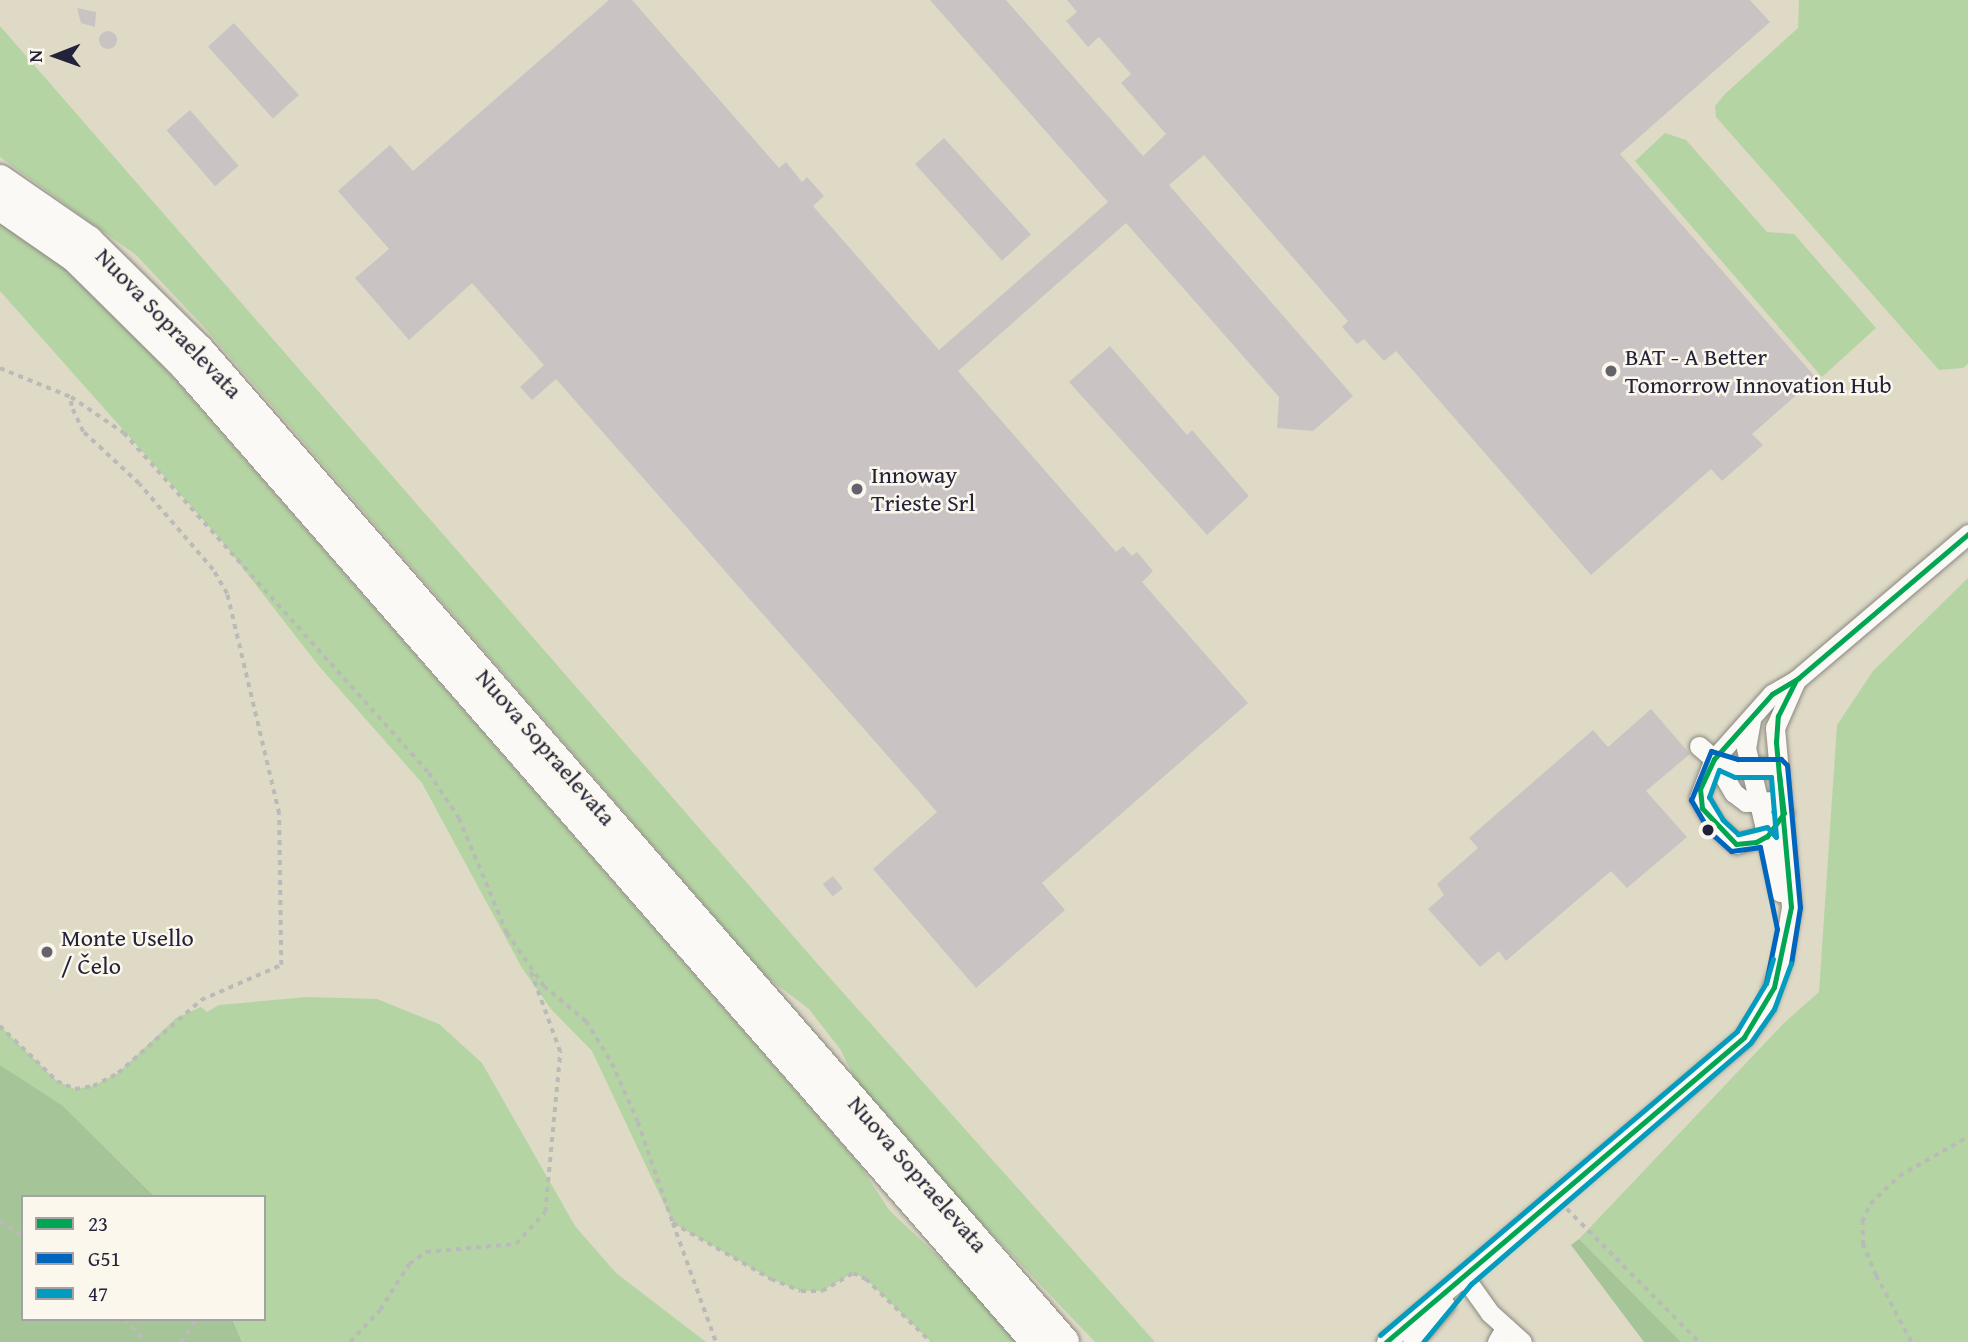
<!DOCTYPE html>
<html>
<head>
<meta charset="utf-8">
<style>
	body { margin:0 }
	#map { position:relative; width:1968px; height:1342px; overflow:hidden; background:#dedac6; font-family:"Gentium Book Plus",serif }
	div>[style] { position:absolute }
	.green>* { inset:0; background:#b5d4a3 }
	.forest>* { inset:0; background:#a5c498 }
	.building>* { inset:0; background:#c9c4c3; transform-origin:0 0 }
	.round { border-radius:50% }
	.path>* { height:3.5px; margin-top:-1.75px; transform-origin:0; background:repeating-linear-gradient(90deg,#babab8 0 5px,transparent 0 10px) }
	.roads { filter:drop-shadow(0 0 2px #898781) drop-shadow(0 0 2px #898781) }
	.minor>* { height:19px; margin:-9.5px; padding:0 9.5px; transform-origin:9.5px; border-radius:9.5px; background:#faf9f6 }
	.highway>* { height:30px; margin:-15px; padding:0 15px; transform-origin:15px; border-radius:15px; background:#faf9f6 }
	.bus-1>* { height:5px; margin:-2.5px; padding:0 2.5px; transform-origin:2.5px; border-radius:2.5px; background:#00a651 }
	.bus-2>* { height:5px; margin:-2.5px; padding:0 2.5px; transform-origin:2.5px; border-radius:2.5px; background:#0065bd }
	.bus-3>* { height:5px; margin:-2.5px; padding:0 2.5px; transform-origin:2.5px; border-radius:2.5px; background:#039cbf }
	.dots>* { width:19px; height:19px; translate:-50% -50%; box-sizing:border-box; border:4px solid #fbf7ec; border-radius:50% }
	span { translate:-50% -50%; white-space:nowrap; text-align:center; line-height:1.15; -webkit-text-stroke:5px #fbf7ec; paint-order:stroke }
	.street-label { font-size:24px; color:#22223b }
	.poi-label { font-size:24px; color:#22223b }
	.left { translate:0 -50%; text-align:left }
	.legend { position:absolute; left:21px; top:1195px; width:245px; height:126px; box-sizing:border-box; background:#fbf7ec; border:2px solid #a4a2a5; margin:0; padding:9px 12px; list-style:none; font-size:21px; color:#22223b }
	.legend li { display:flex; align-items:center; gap:14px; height:35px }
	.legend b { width:35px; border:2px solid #a4a2a5 }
	.north { position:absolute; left:21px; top:21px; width:70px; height:70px; -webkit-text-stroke:5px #fbf7ec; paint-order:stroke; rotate:269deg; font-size:19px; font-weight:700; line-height:28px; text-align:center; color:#22223b }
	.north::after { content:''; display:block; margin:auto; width:24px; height:32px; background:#22223b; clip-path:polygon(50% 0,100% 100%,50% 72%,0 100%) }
</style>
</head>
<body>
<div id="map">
	<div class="green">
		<div style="clip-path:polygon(1799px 0,1968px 0,1968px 364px,1963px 368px,1939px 370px,1716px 117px,1715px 106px,1725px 94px,1798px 28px)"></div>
		<div style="clip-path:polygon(0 26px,822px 969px,1155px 1342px,1095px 1342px,949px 1189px,860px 1088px,840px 1049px,809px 1009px,768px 978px,204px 327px,136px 255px,0 157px)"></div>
		<div style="clip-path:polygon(1665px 133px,1686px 140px,1767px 232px,1794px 234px,1876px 328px,1822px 377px,1635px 161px)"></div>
		<div style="clip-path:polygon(0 220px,101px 295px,860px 1165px,889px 1210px,961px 1278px,1017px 1342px,931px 1342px,866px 1279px,853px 1273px,822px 1291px,801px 1291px,771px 1279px,673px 1223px,592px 1051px,551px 1009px,522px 968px,422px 783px,318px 665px,221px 540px,0 291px)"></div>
		<div style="clip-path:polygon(1968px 578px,1968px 1342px,1681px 1342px,1579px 1239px,1784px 1023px,1819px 992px,1837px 725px,1873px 671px)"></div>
		<div style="clip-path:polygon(307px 997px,377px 999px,439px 1024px,482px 1063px,575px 1226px,616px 1273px,706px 1342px,242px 1342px,232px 1319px,264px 1319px,264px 1197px,155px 1197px,62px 1105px,0 1065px,0 1026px,57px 1081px,75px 1089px,93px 1086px,118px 1073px,176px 1018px,201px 1007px,207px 1012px,219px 1005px)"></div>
	</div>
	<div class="forest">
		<div style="clip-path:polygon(0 1065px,62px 1105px,155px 1197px,23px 1197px,23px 1319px,232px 1319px,242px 1342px,0 1342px)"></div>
		<div style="clip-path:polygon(1579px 1239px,1681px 1342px,1644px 1342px,1571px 1245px)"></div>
	</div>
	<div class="building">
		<div style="clip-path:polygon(609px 0,632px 0,779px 168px,786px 162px,802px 182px,807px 177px,824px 196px,813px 206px,939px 350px,1108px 202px,930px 0,1006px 0,1143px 156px,1166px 134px,1121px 83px,1131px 74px,1099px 37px,1088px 47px,1066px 21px,1077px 12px,1067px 0,1750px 0,1770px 22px,1620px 154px,1816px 378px,1752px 434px,1763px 445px,1722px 481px,1711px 469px,1591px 575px,1396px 351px,1384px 361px,1364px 339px,1357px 344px,1342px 327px,1348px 321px,1204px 155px,1169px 185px,1353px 396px,1313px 431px,1277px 428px,1279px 397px,1126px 223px,958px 371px,1116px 552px,1123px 546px,1132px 556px,1137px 552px,1153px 571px,1142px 582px,1248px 703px,1042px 883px,1065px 910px,976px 988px,873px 869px,937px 812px,556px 379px,532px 400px,520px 387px,544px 365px,472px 283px,409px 340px,355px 278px,389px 249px,338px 191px,390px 145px,413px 171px)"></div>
		<div style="clip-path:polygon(77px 8px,96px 12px,95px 27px,81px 23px)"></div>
		<div style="left:234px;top:23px;width:97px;height:35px;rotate:48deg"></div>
		<div class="round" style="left:99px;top:31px;width:18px;height:18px"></div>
		<div style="left:190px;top:110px;width:74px;height:31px;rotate:49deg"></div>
		<div style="left:944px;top:138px;width:130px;height:39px;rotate:48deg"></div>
		<div style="clip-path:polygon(1110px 346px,1187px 435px,1192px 430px,1249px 496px,1207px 535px,1069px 382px)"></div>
		<div style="clip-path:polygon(1651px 709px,1690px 754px,1646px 791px,1687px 837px,1627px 888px,1611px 871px,1506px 961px,1499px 951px,1480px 967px,1428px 909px,1444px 895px,1437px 884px,1478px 848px,1469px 838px,1593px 730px,1608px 747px)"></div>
		<div style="left:833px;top:876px;width:16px;height:13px;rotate:52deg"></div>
	</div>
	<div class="path">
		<div style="left:0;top:368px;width:77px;rotate:22.2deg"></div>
		<div style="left:71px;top:397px;width:64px;rotate:34.2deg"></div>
		<div style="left:124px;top:433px;width:457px;rotate:48.1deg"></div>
		<div style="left:429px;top:773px;width:54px;rotate:56.3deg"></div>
		<div style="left:459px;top:818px;width:125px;rotate:67.3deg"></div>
		<div style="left:507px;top:933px;width:65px;rotate:55.1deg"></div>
		<div style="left:544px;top:986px;width:55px;rotate:39.8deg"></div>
		<div style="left:586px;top:1021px;width:49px;rotate:58.2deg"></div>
		<div style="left:612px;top:1063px;width:64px;rotate:66.2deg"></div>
		<div style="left:638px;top:1122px;width:107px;rotate:70.9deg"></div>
		<div style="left:673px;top:1223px;width:113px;rotate:29.7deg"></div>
		<div style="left:771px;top:1279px;width:32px;rotate:22deg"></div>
		<div style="left:801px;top:1291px;width:21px"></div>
		<div style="left:822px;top:1291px;width:36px;rotate:-30deg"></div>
		<div style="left:853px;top:1273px;width:14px;rotate:25deg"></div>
		<div style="left:866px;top:1279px;width:91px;rotate:44.1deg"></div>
		<div style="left:0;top:1026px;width:79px;rotate:44deg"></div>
		<div style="left:57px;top:1081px;width:20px;rotate:24deg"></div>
		<div style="left:75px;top:1089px;width:18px;rotate:-9deg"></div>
		<div style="left:93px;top:1086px;width:28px;rotate:-27deg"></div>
		<div style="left:118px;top:1073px;width:111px;rotate:-41.3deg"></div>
		<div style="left:201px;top:1000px;width:87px;rotate:-23.6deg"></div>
		<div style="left:281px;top:965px;width:151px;rotate:-90.8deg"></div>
		<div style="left:279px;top:814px;width:226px;rotate:-103.3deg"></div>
		<div style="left:227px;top:594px;width:28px;rotate:-120deg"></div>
		<div style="left:213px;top:570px;width:113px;rotate:-130.7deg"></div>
		<div style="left:139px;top:484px;width:76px;rotate:-137.1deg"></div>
		<div style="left:83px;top:432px;width:29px;rotate:-115deg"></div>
		<div style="left:71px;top:406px;width:9px;rotate:-90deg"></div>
		<div style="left:1567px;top:1209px;width:187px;rotate:45.2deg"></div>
		<div style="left:0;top:1221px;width:27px;rotate:33deg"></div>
		<div style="left:673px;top:1223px;width:127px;rotate:70.1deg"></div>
		<div style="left:125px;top:1319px;width:31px;rotate:48deg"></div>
		<div style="left:181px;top:1342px;width:27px;rotate:-57deg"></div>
		<div style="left:350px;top:1342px;width:44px;rotate:-46.8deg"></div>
		<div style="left:380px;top:1310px;width:54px;rotate:-57.8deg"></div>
		<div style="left:409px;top:1264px;width:21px;rotate:-35deg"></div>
		<div style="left:426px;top:1252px;width:90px;rotate:-5.1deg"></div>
		<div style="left:516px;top:1244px;width:43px;rotate:-47.8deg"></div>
		<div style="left:545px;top:1212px;width:161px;rotate:-84.6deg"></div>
		<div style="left:560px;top:1052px;width:87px;rotate:-110.1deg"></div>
		<div style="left:1911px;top:1342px;width:75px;rotate:-117.9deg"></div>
		<div style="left:1876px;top:1276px;width:34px;rotate:-113deg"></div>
		<div style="left:1863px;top:1245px;width:23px;rotate:-92deg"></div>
		<div style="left:1862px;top:1222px;width:20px;rotate:-66deg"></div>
		<div style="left:1870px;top:1204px;width:40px;rotate:-44deg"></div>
		<div style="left:1899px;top:1176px;width:79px;rotate:-29.5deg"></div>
	</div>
	<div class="roads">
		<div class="minor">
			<div style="left:1751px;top:720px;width:28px;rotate:100deg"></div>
			<div style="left:1746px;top:748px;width:148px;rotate:76.7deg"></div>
			<div style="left:1699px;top:746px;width:20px;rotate:41deg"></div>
			<div style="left:1714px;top:759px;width:24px;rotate:22deg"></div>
			<div style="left:1736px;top:768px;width:28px;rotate:-2deg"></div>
			<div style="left:1714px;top:759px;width:39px;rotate:60deg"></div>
			<div style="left:1734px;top:793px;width:15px;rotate:37deg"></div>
			<div style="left:1746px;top:802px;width:24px;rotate:-2deg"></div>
			<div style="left:1784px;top:813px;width:29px;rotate:126deg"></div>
			<div style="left:1767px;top:836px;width:32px;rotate:166deg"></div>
			<div style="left:1736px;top:844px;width:27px;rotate:-138deg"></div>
			<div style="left:1716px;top:826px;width:33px;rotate:-121deg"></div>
			<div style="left:1699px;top:798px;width:42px;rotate:-69deg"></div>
			<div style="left:1714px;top:759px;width:87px;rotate:-48.3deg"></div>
			<div style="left:1772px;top:694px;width:28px;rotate:-30deg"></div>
			<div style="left:1796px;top:680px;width:226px;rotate:-40.3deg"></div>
			<div style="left:1465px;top:1278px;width:43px;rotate:54.5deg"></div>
			<div style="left:1490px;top:1313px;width:43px;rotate:42.2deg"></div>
			<div style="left:1386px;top:1342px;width:470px;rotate:-40.4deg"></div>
			<div style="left:1744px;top:1037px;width:39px;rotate:-55deg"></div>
			<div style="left:1766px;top:1005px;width:47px;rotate:-70deg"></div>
			<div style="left:1782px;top:961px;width:55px;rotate:-80.5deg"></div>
			<div style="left:1791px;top:907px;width:180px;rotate:-95.1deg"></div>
			<div style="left:1775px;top:728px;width:52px;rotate:-66.4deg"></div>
			<div style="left:1412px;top:1342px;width:50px;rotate:-49deg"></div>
			<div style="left:1497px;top:1342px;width:17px;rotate:-59deg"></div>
		</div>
		<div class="highway">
			<div style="left:0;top:180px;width:107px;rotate:34.7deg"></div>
			<div style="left:88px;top:241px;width:156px;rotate:44.5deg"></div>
			<div style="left:199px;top:350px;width:1316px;rotate:48.91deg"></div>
			<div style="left:0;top:205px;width:91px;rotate:34.7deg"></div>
			<div style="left:75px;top:257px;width:155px;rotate:44.7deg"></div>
			<div style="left:185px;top:366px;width:1295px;rotate:48.91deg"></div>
		</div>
	</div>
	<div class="bus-1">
		<div style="left:1779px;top:774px;width:39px;rotate:83deg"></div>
		<div style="left:1784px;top:813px;width:29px;rotate:126deg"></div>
		<div style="left:1767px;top:836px;width:13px;rotate:151deg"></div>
		<div style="left:1756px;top:842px;width:20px;rotate:174deg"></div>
		<div style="left:1736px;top:844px;width:50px;rotate:-133.4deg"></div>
		<div style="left:1702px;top:808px;width:19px;rotate:-96deg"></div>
		<div style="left:1700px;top:789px;width:33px;rotate:-65deg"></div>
		<div style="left:1714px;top:759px;width:87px;rotate:-48.3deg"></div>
		<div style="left:1772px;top:694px;width:31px;rotate:-31deg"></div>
		<div style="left:1386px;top:1342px;width:470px;rotate:-40.4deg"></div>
		<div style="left:1744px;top:1037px;width:58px;rotate:-59deg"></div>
		<div style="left:1774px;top:987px;width:82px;rotate:-78deg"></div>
		<div style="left:1791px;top:907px;width:166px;rotate:-95.2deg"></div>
		<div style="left:1776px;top:742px;width:26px;rotate:-86deg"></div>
		<div style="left:1778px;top:716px;width:40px;rotate:-63.4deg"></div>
		<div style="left:1796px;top:680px;width:226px;rotate:-40.3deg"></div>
	</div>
	<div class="bus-2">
		<div style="left:1766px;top:983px;width:55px;rotate:-78.5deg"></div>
		<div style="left:1777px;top:929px;width:84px;rotate:-101.7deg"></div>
		<div style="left:1760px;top:847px;width:29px;rotate:172deg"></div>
		<div style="left:1731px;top:851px;width:30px;rotate:-138deg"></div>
		<div style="left:1709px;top:831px;width:36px;rotate:-120deg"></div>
		<div style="left:1691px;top:800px;width:53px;rotate:-67.8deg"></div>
		<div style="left:1711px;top:751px;width:28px;rotate:17deg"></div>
		<div style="left:1738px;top:759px;width:43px"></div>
		<div style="left:1781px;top:759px;width:8px;rotate:45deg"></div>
		<div style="left:1787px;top:765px;width:143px;rotate:84.8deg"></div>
		<div style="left:1800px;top:907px;width:57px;rotate:99.1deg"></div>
	</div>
	<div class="bus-3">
		<div style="left:1719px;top:770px;width:17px;rotate:24deg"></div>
		<div style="left:1735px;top:777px;width:36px"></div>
		<div style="left:1771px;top:777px;width:60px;rotate:85.2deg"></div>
		<div style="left:1776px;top:837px;width:13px;rotate:-132deg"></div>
		<div style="left:1767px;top:827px;width:30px;rotate:166deg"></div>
		<div style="left:1738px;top:834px;width:21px;rotate:-137deg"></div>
		<div style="left:1723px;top:820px;width:27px;rotate:-121deg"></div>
		<div style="left:1709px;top:797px;width:29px;rotate:-70deg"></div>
		<div style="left:1751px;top:1042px;width:40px;rotate:-55.1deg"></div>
		<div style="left:1774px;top:1009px;width:49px;rotate:-69.7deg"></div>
		<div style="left:1380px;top:1335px;width:469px;rotate:-40.4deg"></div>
		<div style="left:1737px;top:1031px;width:56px;rotate:-58.9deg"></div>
		<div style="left:1766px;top:983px;width:25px;rotate:-74deg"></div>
		<div style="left:1423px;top:1342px;width:75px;rotate:-50.4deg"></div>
		<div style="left:1471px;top:1284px;width:369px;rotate:-40.8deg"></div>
	</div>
	<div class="dots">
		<div style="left:1611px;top:371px;background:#64626c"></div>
		<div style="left:857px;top:489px;background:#64626c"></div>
		<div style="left:1708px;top:830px;background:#22223b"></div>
		<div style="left:47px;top:952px;background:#64626c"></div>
	</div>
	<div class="street-label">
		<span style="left:169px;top:323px;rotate:46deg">Nuova Sopraelevata</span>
		<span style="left:546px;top:747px;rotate:49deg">Nuova Sopraelevata</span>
		<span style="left:918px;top:1174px;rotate:49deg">Nuova Sopraelevata</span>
	</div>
	<div class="poi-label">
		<span class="left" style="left:1625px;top:371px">BAT - A Better<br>Tomorrow Innovation Hub</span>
		<span class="left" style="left:871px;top:489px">Innoway<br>Trieste Srl</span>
		<span class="left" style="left:61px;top:952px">Monte Usello<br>/ Čelo</span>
	</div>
	<ul class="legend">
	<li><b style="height:9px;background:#00a651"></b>23</li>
	<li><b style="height:9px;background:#0065bd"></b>G51</li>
	<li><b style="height:9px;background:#039cbf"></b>47</li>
	</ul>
	<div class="north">N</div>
</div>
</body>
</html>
